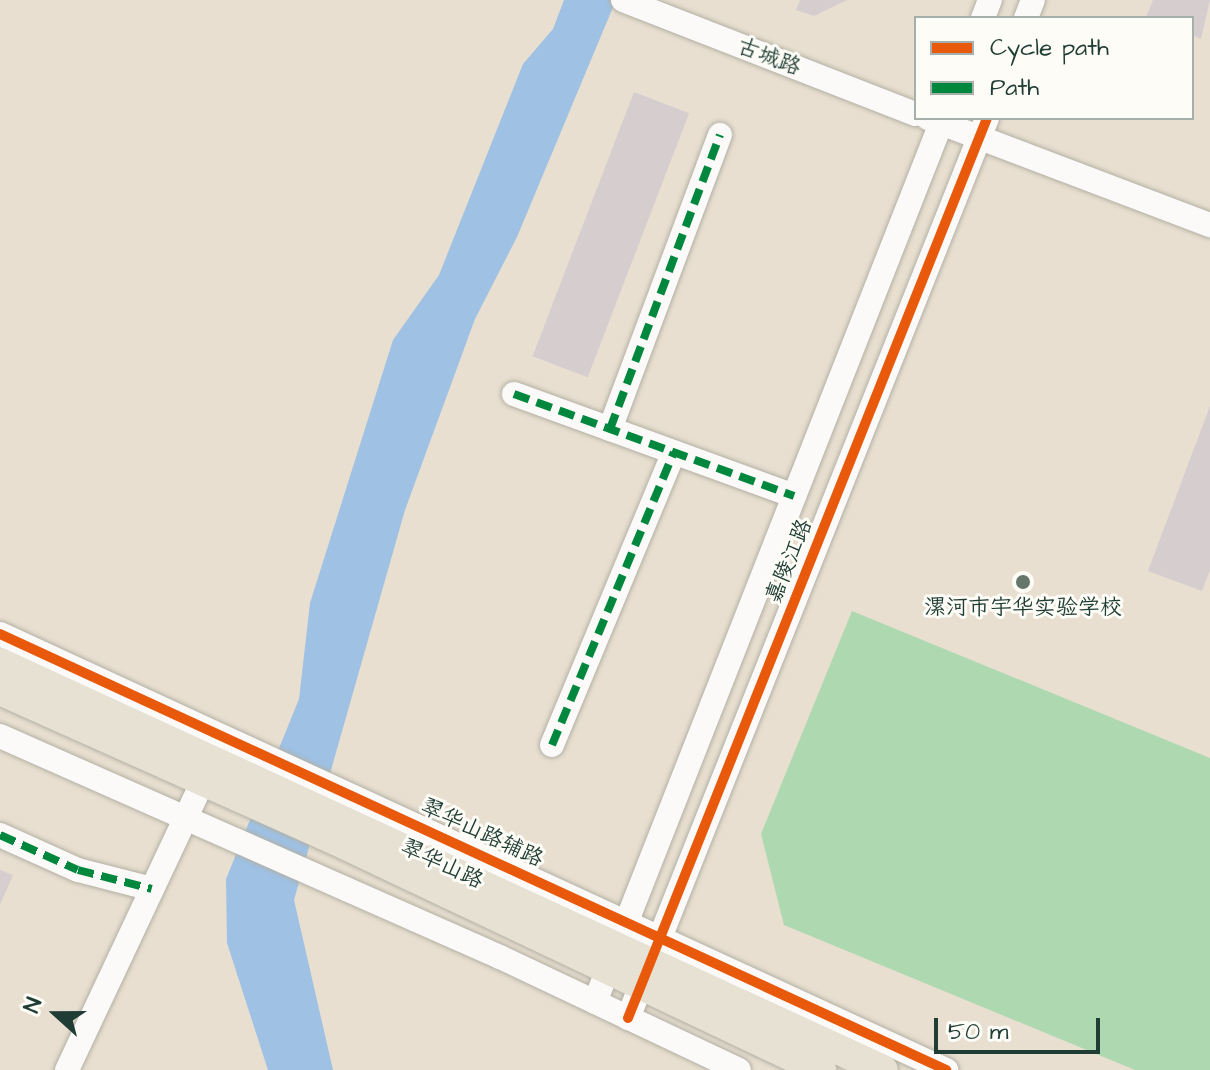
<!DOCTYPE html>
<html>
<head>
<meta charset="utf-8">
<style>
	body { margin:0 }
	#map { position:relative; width:1210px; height:1070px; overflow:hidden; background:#e8dfd0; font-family:"Architects Daughter","LXGW WenKai TC",sans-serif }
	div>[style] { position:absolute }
	.green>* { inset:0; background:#aed8b0 }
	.water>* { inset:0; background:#9ec1e4 }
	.building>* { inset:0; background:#d6cdcf; transform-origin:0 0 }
	.roads { filter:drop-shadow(0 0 2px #b3b0a5) drop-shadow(0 0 2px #b3b0a5) }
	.minor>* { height:24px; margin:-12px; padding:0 12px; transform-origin:12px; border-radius:12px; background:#fcfaf8 }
	.major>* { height:30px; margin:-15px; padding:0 15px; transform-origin:15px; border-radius:15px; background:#e6e1d3 }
	.quiet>* { height:8px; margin-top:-4px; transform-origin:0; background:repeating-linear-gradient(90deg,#00873e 0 16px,transparent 0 24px) }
	.cycleway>* { height:10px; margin:-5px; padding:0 5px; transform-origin:5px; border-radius:5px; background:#e8590c }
	.dots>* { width:22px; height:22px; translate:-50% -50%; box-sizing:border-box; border:4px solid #fdfcf7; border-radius:50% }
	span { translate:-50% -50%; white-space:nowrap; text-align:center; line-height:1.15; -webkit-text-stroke:6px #fdfcf7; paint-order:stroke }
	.street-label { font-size:22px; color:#1f3d34 }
	.poi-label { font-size:22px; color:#1f3d34 }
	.legend { position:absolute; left:914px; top:16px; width:280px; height:104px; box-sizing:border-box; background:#fdfcf7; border:2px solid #a4b0a9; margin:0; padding:10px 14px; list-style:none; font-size:24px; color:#1f3d34 }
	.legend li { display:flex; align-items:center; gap:16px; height:40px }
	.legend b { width:40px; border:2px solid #a4b0a9 }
	.north { position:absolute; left:16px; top:974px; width:80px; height:80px; -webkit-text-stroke:6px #fdfcf7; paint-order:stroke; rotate:291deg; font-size:22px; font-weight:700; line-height:32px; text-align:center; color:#1f3d34 }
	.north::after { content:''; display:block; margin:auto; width:28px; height:36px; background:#1f3d34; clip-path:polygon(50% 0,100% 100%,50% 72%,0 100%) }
	.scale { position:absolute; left:934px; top:1018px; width:166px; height:36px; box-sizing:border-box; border:4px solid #1f3d34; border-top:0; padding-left:10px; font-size:24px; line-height:28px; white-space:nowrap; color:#1f3d34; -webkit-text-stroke:6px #fdfcf7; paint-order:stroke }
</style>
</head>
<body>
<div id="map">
	<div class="green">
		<div style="clip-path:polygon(852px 611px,1210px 758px,1210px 1070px,1135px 1070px,784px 925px,761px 834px)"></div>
	</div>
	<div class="water">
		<div style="clip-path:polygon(564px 0,616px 0,517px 237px,475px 319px,405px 510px,294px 900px,333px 1070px,268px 1070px,227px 943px,226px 879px,299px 699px,310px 603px,393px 340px,439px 275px,523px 64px,553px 29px)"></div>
	</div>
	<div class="building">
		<div style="clip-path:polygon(800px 0,847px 0,814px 16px,796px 10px)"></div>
		<div style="clip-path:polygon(1153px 0,1210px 0,1201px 39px,1192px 35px,1192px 18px,1146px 18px)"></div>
		<div style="left:634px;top:92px;width:59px;height:283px;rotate:21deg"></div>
		<div style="clip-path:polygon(1210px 406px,1210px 570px,1202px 591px,1148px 571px)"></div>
		<div style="clip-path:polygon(0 870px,13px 875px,0 905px)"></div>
	</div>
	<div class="roads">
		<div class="minor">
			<div style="left:623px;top:0;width:314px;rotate:21.3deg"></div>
			<div style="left:983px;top:18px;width:19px;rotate:-69deg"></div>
			<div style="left:1026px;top:18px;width:19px;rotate:-69deg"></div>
			<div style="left:928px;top:118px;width:302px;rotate:20.8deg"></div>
			<div style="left:514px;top:394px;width:298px;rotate:20deg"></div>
			<div style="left:610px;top:429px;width:314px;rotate:-69.5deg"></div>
			<div style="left:0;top:634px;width:1042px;rotate:24.74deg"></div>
			<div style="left:0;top:736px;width:547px;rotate:23.85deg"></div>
			<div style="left:500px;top:957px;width:264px;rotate:25.3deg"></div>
			<div style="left:552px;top:745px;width:317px;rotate:-67.4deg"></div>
			<div style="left:0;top:835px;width:85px;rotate:24.2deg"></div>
			<div style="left:78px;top:870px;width:76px;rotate:14.4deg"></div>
			<div style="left:595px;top:1002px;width:950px;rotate:-68.51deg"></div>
			<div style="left:628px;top:1018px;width:969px;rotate:-68.25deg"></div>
			<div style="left:67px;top:1070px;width:338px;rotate:-64.8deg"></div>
		</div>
		<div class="major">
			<div style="left:0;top:663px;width:972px;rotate:24.75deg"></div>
			<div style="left:0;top:690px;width:379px;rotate:24.1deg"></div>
			<div style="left:346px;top:845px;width:526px;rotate:25.35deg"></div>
		</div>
	</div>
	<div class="quiet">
		<div style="left:514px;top:394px;width:298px;rotate:20deg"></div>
		<div style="left:610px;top:429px;width:314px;rotate:-69.5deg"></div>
		<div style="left:552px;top:745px;width:317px;rotate:-67.4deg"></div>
		<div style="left:0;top:835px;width:85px;rotate:24.2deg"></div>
		<div style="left:78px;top:870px;width:76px;rotate:14.4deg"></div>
	</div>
	<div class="cycleway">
		<div style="left:0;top:634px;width:1042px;rotate:24.74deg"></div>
		<div style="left:628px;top:1018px;width:969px;rotate:-68.25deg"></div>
	</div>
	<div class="dots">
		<div style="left:1023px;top:582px;background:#65766b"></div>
	</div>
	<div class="street-label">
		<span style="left:769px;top:57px;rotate:21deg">古城路</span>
		<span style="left:789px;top:561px;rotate:-68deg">嘉陵江路</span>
		<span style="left:482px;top:833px;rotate:25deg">翠华山路辅路</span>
		<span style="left:442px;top:864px;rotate:25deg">翠华山路</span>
	</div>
	<div class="poi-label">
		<span style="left:1023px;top:608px">漯河市宇华实验学校</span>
	</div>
	<ul class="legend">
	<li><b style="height:10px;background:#e8590c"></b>Cycle path</li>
	<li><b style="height:10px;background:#00873e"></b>Path</li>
	</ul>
	<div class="north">N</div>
	<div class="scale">50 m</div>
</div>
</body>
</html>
